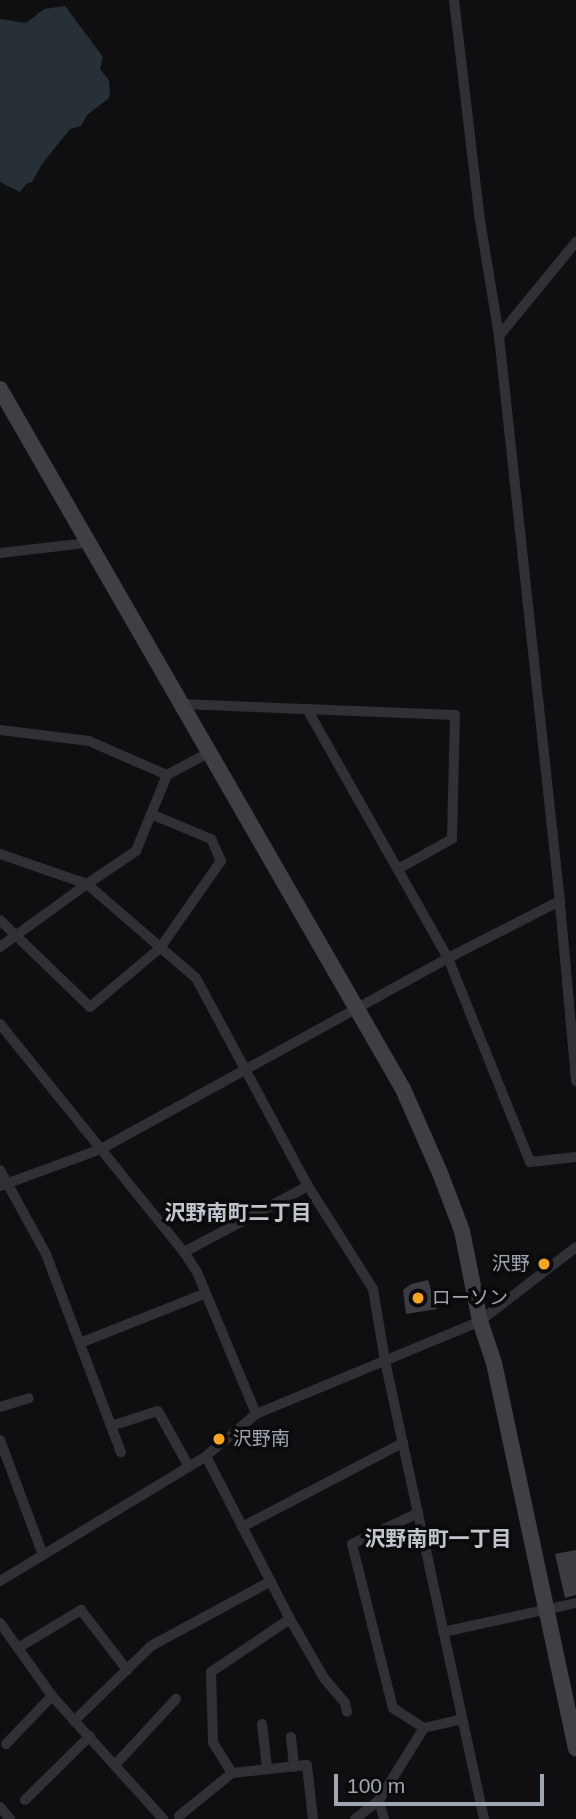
<!DOCTYPE html>
<html>
<head>
<meta charset="utf-8">
<style>
	body { margin:0 }
	#map { position:relative; width:576px; height:1819px; overflow:hidden; background:#0f0f11; font-family:Arial,"Noto Sans JP",sans-serif }
	div>[style] { position:absolute }
	.water>* { inset:0; background:#273036 }
	.building>* { inset:0; background:#3b3c41 }
	.street>* { height:10px; margin:-5px; padding:0 5px; transform-origin:5px; border-radius:5px; background:#303136 }
	.secondary>* { height:16px; margin:-8px; padding:0 8px; transform-origin:8px; border-radius:8px; background:#3e4046 }
	.dots>* { width:19px; height:19px; translate:-50% -50%; box-sizing:border-box; border:4px solid #0a0a0b; border-radius:50% }
	span { translate:-50% -50%; white-space:nowrap; text-align:center; line-height:1.15; -webkit-text-stroke:7px #0a0a0b; paint-order:stroke }
	.poi-label { font-size:19px; color:#9fa6b2 }
	.right { translate:-100% -50%; text-align:right }
	.left { translate:0 -50%; text-align:left }
	.neighbourhood-label { font-size:21px; color:#c0c5ce; font-weight:700 }
	.scale { position:absolute; left:334px; top:1774px; width:210px; height:32px; box-sizing:border-box; border:4px solid #9fa6b2; border-top:0; padding-left:9px; font-size:21px; line-height:24px; white-space:nowrap; color:#9fa6b2; -webkit-text-stroke:5px #0a0a0b; paint-order:stroke }
</style>
</head>
<body>
<div id="map">
	<div class="water">
		<div style="clip-path:polygon(65px 6px,103px 57px,100px 69px,109px 80px,110px 93px,109px 98px,87px 115px,81px 126px,70px 129px,42px 164px,32px 182px,26px 184px,20px 192px,0 182px,0 19px,26px 23px,44px 9px)"></div>
	</div>
	<div class="building">
		<div style="clip-path:polygon(428px 1280px,437px 1309px,406px 1314px,403px 1290px,411px 1284px)"></div>
		<div style="clip-path:polygon(576px 1550px,576px 1595px,565px 1598px,555px 1554px)"></div>
	</div>
	<div class="street">
		<div style="left:454px;top:0;width:222px;rotate:83.3deg"></div>
		<div style="left:480px;top:220px;width:118px;rotate:80.7deg"></div>
		<div style="left:499px;top:336px;width:560px;rotate:83.85deg"></div>
		<div style="left:559px;top:893px;width:189px;rotate:84.8deg"></div>
		<div style="left:499px;top:336px;width:122px;rotate:-50.7deg"></div>
		<div style="left:0;top:553px;width:88px;rotate:-6.6deg"></div>
		<div style="left:180px;top:704px;width:275px;rotate:2.3deg"></div>
		<div style="left:455px;top:715px;width:124px;rotate:91.4deg"></div>
		<div style="left:452px;top:839px;width:62px;rotate:150.9deg"></div>
		<div style="left:307px;top:709px;width:286px;rotate:60.5deg"></div>
		<div style="left:448px;top:958px;width:220px;rotate:68.1deg"></div>
		<div style="left:530px;top:1162px;width:46px;rotate:-6.2deg"></div>
		<div style="left:0;top:730px;width:90px;rotate:7deg"></div>
		<div style="left:89px;top:741px;width:85px;rotate:23.6deg"></div>
		<div style="left:0;top:854px;width:92px;rotate:19deg"></div>
		<div style="left:87px;top:884px;width:59px;rotate:-34deg"></div>
		<div style="left:136px;top:851px;width:82px;rotate:-67.8deg"></div>
		<div style="left:167px;top:775px;width:47px;rotate:-28.2deg"></div>
		<div style="left:0;top:920px;width:125px;rotate:44deg"></div>
		<div style="left:90px;top:1007px;width:92px;rotate:-40.1deg"></div>
		<div style="left:160px;top:948px;width:106px;rotate:-55deg"></div>
		<div style="left:221px;top:861px;width:24px;rotate:-114deg"></div>
		<div style="left:211px;top:839px;width:65px;rotate:-157.4deg"></div>
		<div style="left:0;top:947px;width:107px;rotate:-35.9deg"></div>
		<div style="left:87px;top:884px;width:144px;rotate:40.8deg"></div>
		<div style="left:196px;top:978px;width:236px;rotate:61.7deg"></div>
		<div style="left:308px;top:1186px;width:122px;rotate:57.7deg"></div>
		<div style="left:373px;top:1289px;width:73px;rotate:80.5deg"></div>
		<div style="left:385px;top:1361px;width:469px;rotate:77.8deg"></div>
		<div style="left:0;top:1024px;width:293px;rotate:51.1deg"></div>
		<div style="left:184px;top:1252px;width:24px;rotate:57deg"></div>
		<div style="left:197px;top:1272px;width:154px;rotate:67.4deg"></div>
		<div style="left:0;top:1170px;width:96px;rotate:61.3deg"></div>
		<div style="left:46px;top:1254px;width:212px;rotate:69.3deg"></div>
		<div style="left:0;top:1186px;width:108px;rotate:-20.1deg"></div>
		<div style="left:101px;top:1149px;width:396px;rotate:-28.8deg"></div>
		<div style="left:448px;top:958px;width:126px;rotate:-27deg"></div>
		<div style="left:184px;top:1252px;width:140px;rotate:-28deg"></div>
		<div style="left:80px;top:1343px;width:133px;rotate:-21.6deg"></div>
		<div style="left:0;top:1407px;width:30px;rotate:-17deg"></div>
		<div style="left:111px;top:1426px;width:49px;rotate:-17.7deg"></div>
		<div style="left:158px;top:1411px;width:64px;rotate:61deg"></div>
		<div style="left:0;top:1440px;width:123px;rotate:69.5deg"></div>
		<div style="left:418px;top:1513px;width:73px;rotate:154.8deg"></div>
		<div style="left:352px;top:1544px;width:169px;rotate:76deg"></div>
		<div style="left:393px;top:1708px;width:37px;rotate:33deg"></div>
		<div style="left:242px;top:1527px;width:182px;rotate:-27.6deg"></div>
		<div style="left:0;top:1581px;width:241px;rotate:-31.2deg"></div>
		<div style="left:206px;top:1456px;width:65px;rotate:-40deg"></div>
		<div style="left:256px;top:1414px;width:243px;rotate:-22.5deg"></div>
		<div style="left:480px;top:1321px;width:121px;rotate:-37.6deg"></div>
		<div style="left:290px;top:1619px;width:68px;rotate:60deg"></div>
		<div style="left:324px;top:1678px;width:33px;rotate:50deg"></div>
		<div style="left:345px;top:1703px;width:9px;rotate:77deg"></div>
		<div style="left:0;top:1623px;width:90px;rotate:54.5deg"></div>
		<div style="left:52px;top:1696px;width:166px;rotate:47.9deg"></div>
		<div style="left:443px;top:1632px;width:136px;rotate:-12.3deg"></div>
		<div style="left:18px;top:1648px;width:74px;rotate:-31.1deg"></div>
		<div style="left:81px;top:1610px;width:76px;rotate:52.5deg"></div>
		<div style="left:74px;top:1721px;width:107px;rotate:-44.2deg"></div>
		<div style="left:151px;top:1646px;width:136px;rotate:-28.4deg"></div>
		<div style="left:262px;top:1724px;width:44px;rotate:83.5deg"></div>
		<div style="left:291px;top:1737px;width:30px;rotate:84deg"></div>
		<div style="left:6px;top:1744px;width:66px;rotate:-46.2deg"></div>
		<div style="left:115px;top:1765px;width:90px;rotate:-47.3deg"></div>
		<div style="left:232px;top:1773px;width:75px;rotate:-6.1deg"></div>
		<div style="left:307px;top:1765px;width:54px;rotate:83.7deg"></div>
		<div style="left:25px;top:1800px;width:91px;rotate:-44.6deg"></div>
		<div style="left:0;top:1807px;width:16px;rotate:50deg"></div>
		<div style="left:179px;top:1816px;width:68px;rotate:-39.1deg"></div>
		<div style="left:232px;top:1773px;width:36px;rotate:-122deg"></div>
		<div style="left:213px;top:1742px;width:70px;rotate:-91.6deg"></div>
		<div style="left:211px;top:1672px;width:95px;rotate:-33.9deg"></div>
		<div style="left:290px;top:1619px;width:183px;rotate:-117.3deg"></div>
		<div style="left:355px;top:1819px;width:31px;rotate:-38deg"></div>
		<div style="left:384px;top:1819px;width:20px;rotate:-105deg"></div>
		<div style="left:379px;top:1800px;width:85px;rotate:-58deg"></div>
		<div style="left:424px;top:1728px;width:39px;rotate:-13deg"></div>
	</div>
	<div class="secondary">
		<div style="left:0;top:389px;width:808px;rotate:60.07deg"></div>
		<div style="left:403px;top:1089px;width:92px;rotate:66.2deg"></div>
		<div style="left:440px;top:1173px;width:62px;rotate:69.2deg"></div>
		<div style="left:462px;top:1231px;width:92px;rotate:78.7deg"></div>
		<div style="left:480px;top:1321px;width:44px;rotate:71.6deg"></div>
		<div style="left:494px;top:1363px;width:394px;rotate:78deg"></div>
	</div>
	<div class="dots">
		<div style="left:544px;top:1264px;background:#faa51d"></div>
		<div style="left:418px;top:1298px;background:#faa51d"></div>
		<div style="left:219px;top:1439px;background:#faa51d"></div>
	</div>
	<div class="poi-label">
		<span class="right" style="left:530px;top:1264px">沢野</span>
		<span class="left" style="left:432px;top:1298px">ローソン</span>
		<span class="left" style="left:233px;top:1439px">沢野南</span>
	</div>
	<div class="neighbourhood-label">
		<span style="left:238px;top:1213px">沢野南町二丁目</span>
		<span style="left:438px;top:1539px">沢野南町一丁目</span>
	</div>
	<div class="scale">100 m</div>
</div>
</body>
</html>
